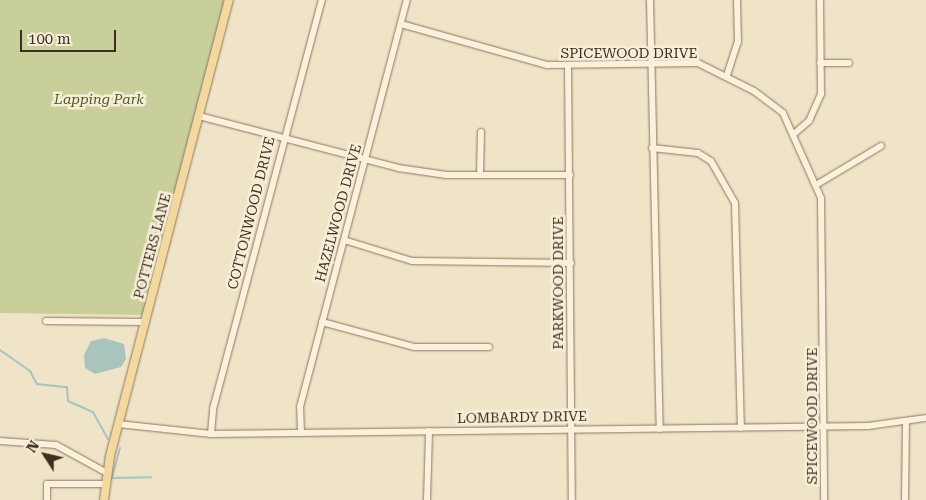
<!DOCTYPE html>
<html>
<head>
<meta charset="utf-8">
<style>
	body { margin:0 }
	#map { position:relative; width:926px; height:500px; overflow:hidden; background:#f0e4c8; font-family:"Roboto Serif",serif }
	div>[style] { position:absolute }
	.green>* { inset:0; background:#c9cf9b }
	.water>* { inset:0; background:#a9c4bc }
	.stream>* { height:2px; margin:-1px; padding:0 1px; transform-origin:1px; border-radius:1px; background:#a9c4bc }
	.roads { filter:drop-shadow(0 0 1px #8d765c) drop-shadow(0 0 1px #8d765c) }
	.minor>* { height:6px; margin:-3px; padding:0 3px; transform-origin:3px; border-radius:3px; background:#faf1dc }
	.major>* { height:8px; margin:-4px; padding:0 4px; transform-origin:4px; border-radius:4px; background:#f3d9a0 }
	span { translate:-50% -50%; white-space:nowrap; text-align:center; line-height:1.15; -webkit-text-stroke:5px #f7eed8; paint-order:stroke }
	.street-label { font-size:14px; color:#3d2e20 }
	.park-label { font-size:14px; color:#4d5a26; font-style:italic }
	.north { position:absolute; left:20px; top:430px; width:50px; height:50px; -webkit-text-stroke:4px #f7eed8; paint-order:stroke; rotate:305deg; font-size:14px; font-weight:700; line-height:20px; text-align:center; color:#3d2e20 }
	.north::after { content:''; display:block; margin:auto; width:18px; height:22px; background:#3d2e20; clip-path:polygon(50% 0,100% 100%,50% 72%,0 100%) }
	.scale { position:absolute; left:20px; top:30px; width:96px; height:22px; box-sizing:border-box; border:2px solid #3d2e20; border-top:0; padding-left:6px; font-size:15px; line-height:18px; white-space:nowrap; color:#3d2e20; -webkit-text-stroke:4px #f7eed8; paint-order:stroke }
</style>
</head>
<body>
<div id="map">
	<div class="green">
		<div style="clip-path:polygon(0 0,226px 0,146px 315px,0 313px)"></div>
	</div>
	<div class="water">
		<div style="clip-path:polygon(104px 338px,124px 344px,126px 359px,121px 367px,95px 374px,85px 368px,84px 355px,91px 341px)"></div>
	</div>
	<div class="stream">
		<div style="left:0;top:350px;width:37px;rotate:35deg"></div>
		<div style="left:30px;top:371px;width:15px;rotate:62deg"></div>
		<div style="left:37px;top:384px;width:30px;rotate:6deg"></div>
		<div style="left:67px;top:387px;width:14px;rotate:86deg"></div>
		<div style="left:68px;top:401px;width:27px;rotate:24deg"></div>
		<div style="left:93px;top:412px;width:31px;rotate:61deg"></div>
		<div style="left:120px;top:448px;width:31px;rotate:105deg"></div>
		<div style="left:112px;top:478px;width:39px;rotate:-1deg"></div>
	</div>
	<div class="roads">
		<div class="minor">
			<div style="left:650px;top:0;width:429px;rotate:88.7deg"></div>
			<div style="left:401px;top:24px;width:152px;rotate:15.7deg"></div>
			<div style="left:547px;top:65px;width:151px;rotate:-0.8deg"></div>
			<div style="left:698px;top:63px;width:63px;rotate:26.6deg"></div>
			<div style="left:754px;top:91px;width:36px;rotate:37deg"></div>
			<div style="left:783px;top:113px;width:93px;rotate:65.9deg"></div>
			<div style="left:821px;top:198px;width:302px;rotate:89.4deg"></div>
			<div style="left:820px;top:63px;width:29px"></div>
			<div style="left:568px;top:65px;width:435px;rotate:89.5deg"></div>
			<div style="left:727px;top:75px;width:35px;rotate:-72deg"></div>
			<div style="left:738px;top:42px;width:42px;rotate:-91.4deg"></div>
			<div style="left:199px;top:116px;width:206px;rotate:14.6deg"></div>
			<div style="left:398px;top:168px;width:49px;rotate:8.3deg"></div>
			<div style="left:446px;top:175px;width:124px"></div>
			<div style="left:795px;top:133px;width:18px;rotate:-41deg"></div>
			<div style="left:809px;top:121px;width:30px;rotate:-66deg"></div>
			<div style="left:821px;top:94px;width:94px;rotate:-90.6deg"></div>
			<div style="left:652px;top:148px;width:46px;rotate:6.2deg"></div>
			<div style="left:698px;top:153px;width:15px;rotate:32deg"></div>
			<div style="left:711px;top:161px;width:48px;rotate:60.3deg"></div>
			<div style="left:735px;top:203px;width:225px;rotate:88.5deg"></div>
			<div style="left:480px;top:175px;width:43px;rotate:-88.7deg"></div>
			<div style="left:816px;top:185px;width:76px;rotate:-31deg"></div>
			<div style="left:344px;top:240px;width:71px;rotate:17.2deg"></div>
			<div style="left:412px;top:261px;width:159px;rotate:0.7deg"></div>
			<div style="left:46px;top:321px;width:98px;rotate:0.6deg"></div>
			<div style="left:322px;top:322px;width:95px;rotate:15.2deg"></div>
			<div style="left:414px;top:347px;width:75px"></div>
			<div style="left:118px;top:424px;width:94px;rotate:6.1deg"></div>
			<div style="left:211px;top:434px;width:657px;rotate:-0.7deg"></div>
			<div style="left:868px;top:426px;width:59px;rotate:-7.9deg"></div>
			<div style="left:301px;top:433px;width:26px;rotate:-92deg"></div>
			<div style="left:300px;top:407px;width:421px;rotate:-75.3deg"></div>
			<div style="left:211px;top:434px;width:25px;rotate:-85deg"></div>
			<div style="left:213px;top:409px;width:423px;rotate:-75.1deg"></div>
			<div style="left:0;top:441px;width:56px;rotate:4.1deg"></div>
			<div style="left:56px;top:445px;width:58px;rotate:28.8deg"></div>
			<div style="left:47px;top:500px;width:16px;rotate:-90deg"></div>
			<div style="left:47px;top:484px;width:58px"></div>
			<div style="left:427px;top:500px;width:69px;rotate:-88.3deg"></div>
			<div style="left:905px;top:500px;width:77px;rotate:-89.3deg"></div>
		</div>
		<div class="major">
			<div style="left:104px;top:500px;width:44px;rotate:-82.2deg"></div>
			<div style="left:110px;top:456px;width:471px;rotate:-75.4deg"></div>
		</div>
	</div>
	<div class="street-label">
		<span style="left:629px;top:53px">SPICEWOOD DRIVE</span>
		<span style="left:251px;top:213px;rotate:-76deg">COTTONWOOD DRIVE</span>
		<span style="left:338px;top:213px;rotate:-75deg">HAZELWOOD DRIVE</span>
		<span style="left:152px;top:246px;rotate:-75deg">POTTERS LANE</span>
		<span style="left:558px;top:283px;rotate:-90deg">PARKWOOD DRIVE</span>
		<span style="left:812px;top:416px;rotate:-90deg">SPICEWOOD DRIVE</span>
		<span style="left:522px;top:417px;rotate:-1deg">LOMBARDY DRIVE</span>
	</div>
	<div class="park-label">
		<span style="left:99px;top:99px">Lapping Park</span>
	</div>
	<div class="north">N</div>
	<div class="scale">100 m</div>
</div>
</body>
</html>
